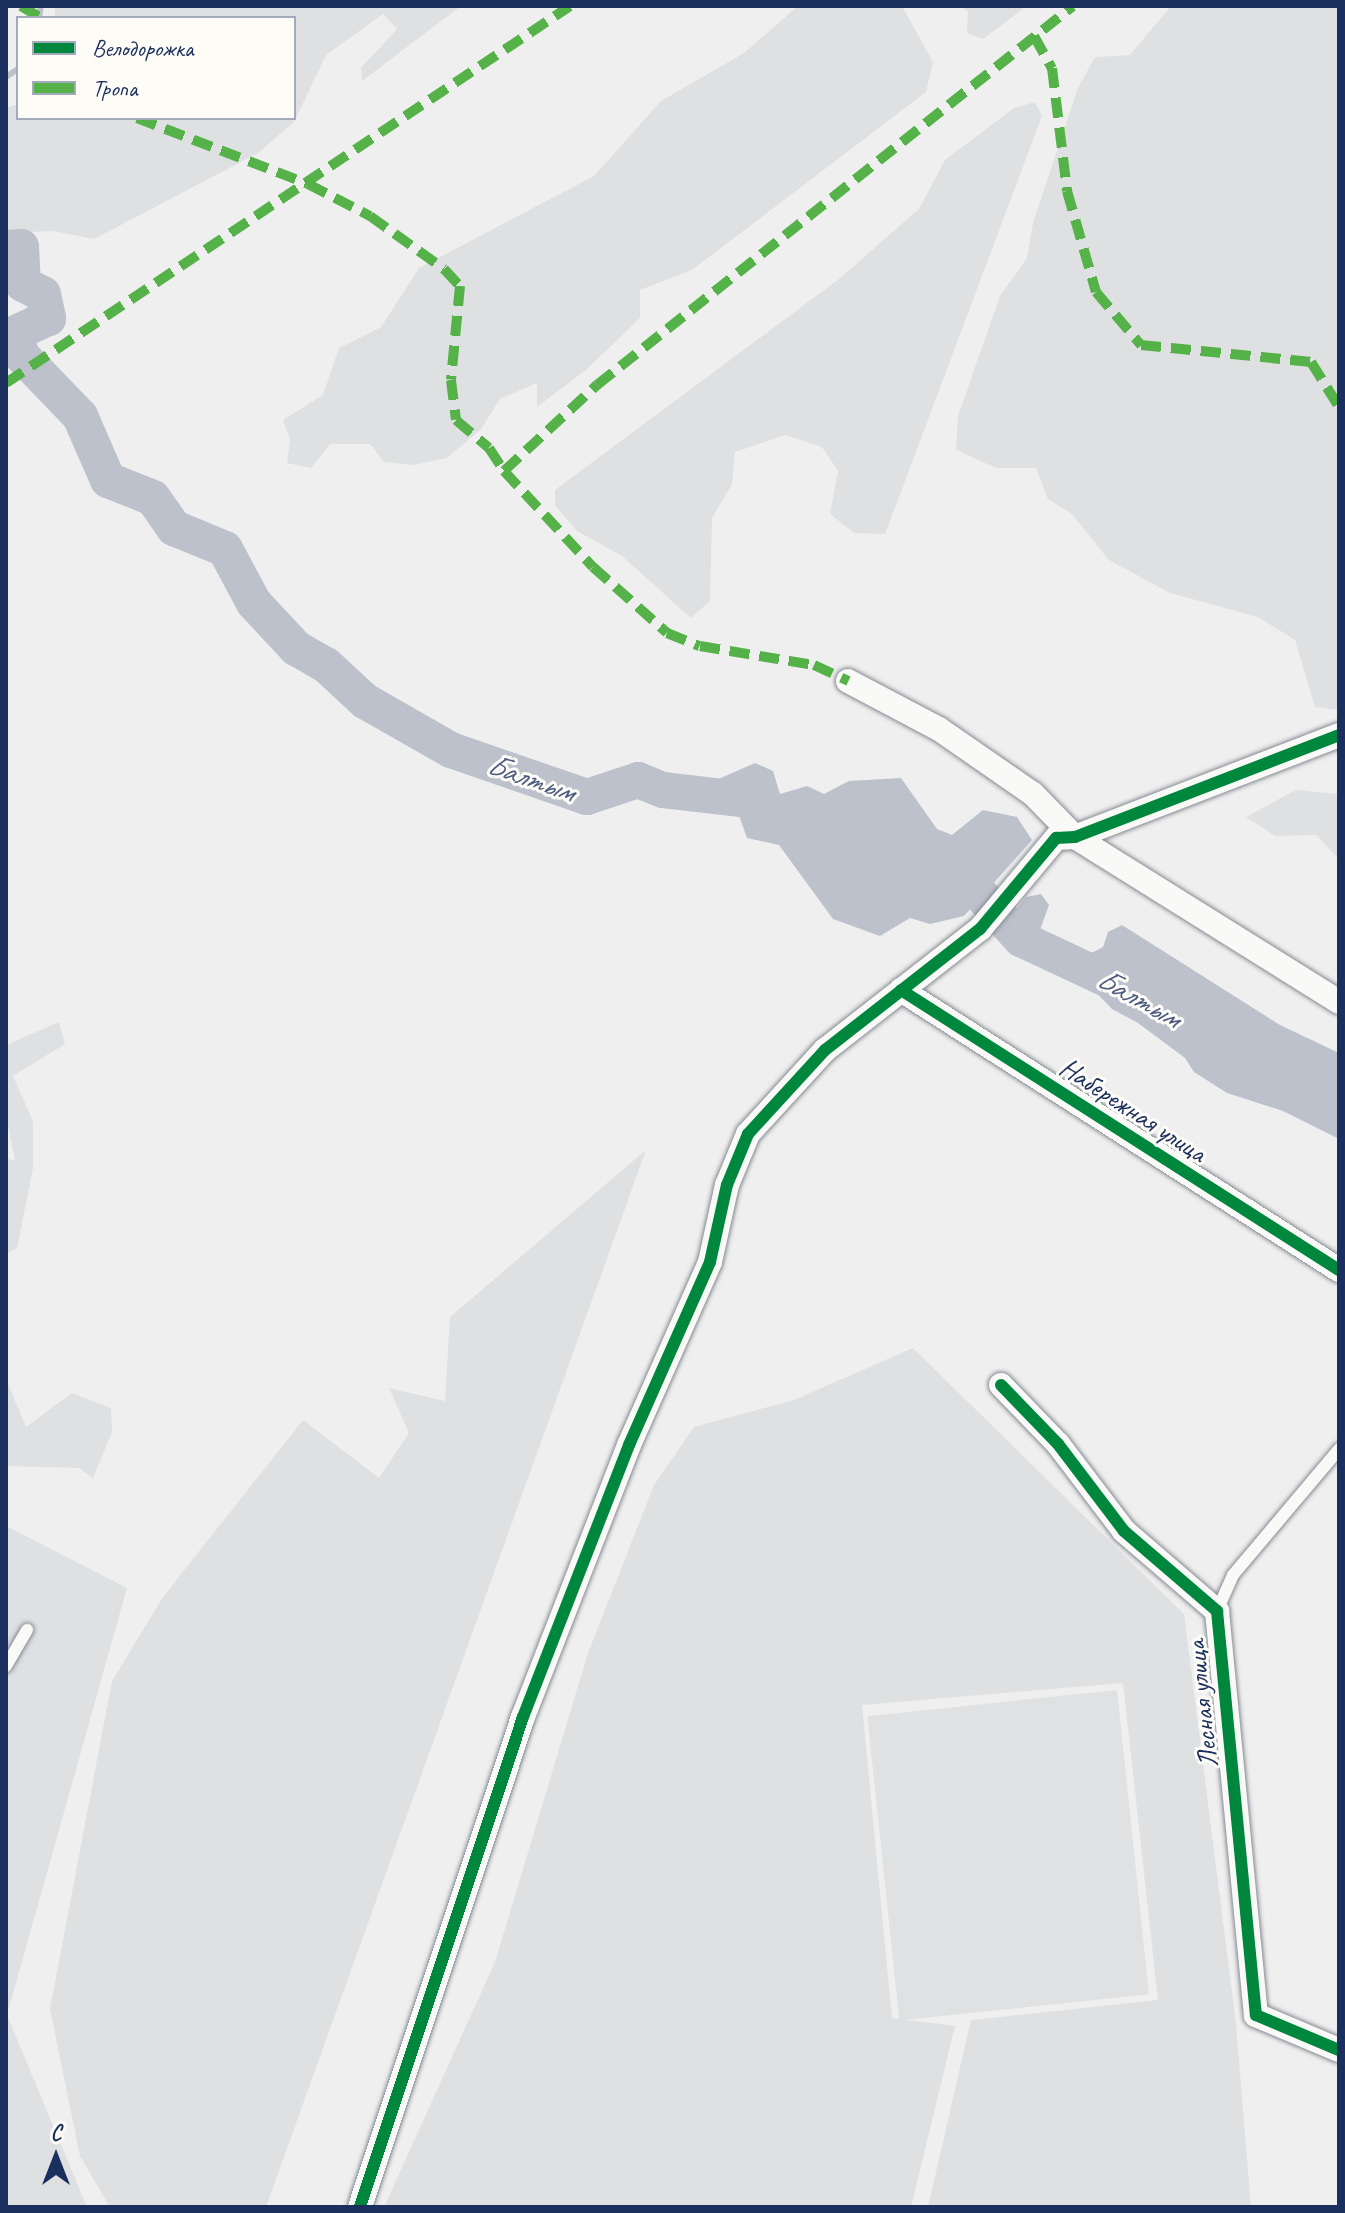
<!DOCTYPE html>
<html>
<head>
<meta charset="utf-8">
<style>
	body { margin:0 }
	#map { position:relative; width:1345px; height:2213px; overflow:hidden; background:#efefef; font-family:Caveat,sans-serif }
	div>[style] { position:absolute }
	.built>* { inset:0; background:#dfe1e2; transform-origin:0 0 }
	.green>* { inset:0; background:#dee0e2 }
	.water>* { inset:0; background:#bdc1cc }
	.stream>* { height:6px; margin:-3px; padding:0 3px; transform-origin:3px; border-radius:3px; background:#bdc1cc }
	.river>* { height:36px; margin:-18px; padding:0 18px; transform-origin:18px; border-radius:18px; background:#bdc1cc }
	.roads { filter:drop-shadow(0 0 2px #868a93) drop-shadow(0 0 2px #868a93) }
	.lane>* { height:12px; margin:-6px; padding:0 6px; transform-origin:6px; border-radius:6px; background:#f9f9f8 }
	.street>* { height:24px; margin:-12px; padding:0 12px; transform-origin:12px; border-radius:12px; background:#f9f9f8 }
	.quiet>* { height:10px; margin-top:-5px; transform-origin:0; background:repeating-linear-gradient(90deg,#55b248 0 20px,transparent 0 30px) }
	.cycleway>* { height:12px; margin:-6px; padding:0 6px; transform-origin:6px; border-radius:6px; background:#00873e }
	span { translate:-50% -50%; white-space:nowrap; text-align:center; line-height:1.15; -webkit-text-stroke:6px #fdfcf7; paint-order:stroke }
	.street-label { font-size:28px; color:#1b2f5e }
	.water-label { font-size:30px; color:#4c5b7f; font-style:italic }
	.frame { position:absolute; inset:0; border:8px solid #1b2f5e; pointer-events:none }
	.legend { position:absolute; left:16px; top:16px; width:280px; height:104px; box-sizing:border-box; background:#fdfcf7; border:2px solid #a3aaba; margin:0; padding:10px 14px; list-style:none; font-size:24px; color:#1b2f5e }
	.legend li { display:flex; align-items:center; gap:16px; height:40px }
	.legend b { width:40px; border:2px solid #a3aaba }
	.north { position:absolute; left:16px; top:2117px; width:80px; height:80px; -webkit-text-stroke:6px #fdfcf7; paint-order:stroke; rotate:0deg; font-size:22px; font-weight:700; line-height:32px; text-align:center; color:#1b2f5e }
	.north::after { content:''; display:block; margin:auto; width:28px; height:36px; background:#1b2f5e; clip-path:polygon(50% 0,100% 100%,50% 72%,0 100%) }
</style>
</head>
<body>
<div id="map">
	<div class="built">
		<div style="left:1117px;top:1690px;width:306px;height:251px;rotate:84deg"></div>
	</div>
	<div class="green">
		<div style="clip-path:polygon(55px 6px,461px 6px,362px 81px,361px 68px,397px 29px,383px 14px,326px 55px,294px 122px,258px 153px,94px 239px,53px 231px,6px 233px,6px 108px,18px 104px,18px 118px,294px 118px,294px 18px,55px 18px)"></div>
		<div style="clip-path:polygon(798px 6px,902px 6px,933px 62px,926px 92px,692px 270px,640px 290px,640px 318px,587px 369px,537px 407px,537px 383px,500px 399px,481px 429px,447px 458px,413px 465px,384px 462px,370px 444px,330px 444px,311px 468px,287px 463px,290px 439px,283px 420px,323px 395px,339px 348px,381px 327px,419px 268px,594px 176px,661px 101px,744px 53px)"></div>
		<div style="clip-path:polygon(960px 6px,1027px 6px,983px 39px,967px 33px,968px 11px)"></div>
		<div style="clip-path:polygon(1171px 6px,1339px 6px,1339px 710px,1315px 707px,1295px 640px,1258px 617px,1170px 593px,1109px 560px,1072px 514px,1048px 499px,1036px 468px,996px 468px,956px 450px,958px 416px,1000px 296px,1027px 258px,1033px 223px,1078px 88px,1095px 57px,1130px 55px)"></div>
		<div style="clip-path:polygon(1035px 102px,1042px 116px,885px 534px,854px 533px,830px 514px,838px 471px,822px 447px,785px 435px,735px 452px,732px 484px,712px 518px,710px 601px,691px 618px,622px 556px,577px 531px,555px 505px,555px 490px,839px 279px,919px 209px,945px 160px,1014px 108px)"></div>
		<div style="clip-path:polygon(1296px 790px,1339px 794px,1339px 859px,1316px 835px,1275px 836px,1246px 817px)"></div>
		<div style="clip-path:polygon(59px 1022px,65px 1044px,13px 1076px,33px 1121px,33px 1168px,17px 1248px,7px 1253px,6px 1158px,15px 1161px,6px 1114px,6px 1045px)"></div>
		<div style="clip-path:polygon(646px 1150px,266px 2207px,110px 2207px,80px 2156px,50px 2009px,112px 1681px,163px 1597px,303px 1420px,379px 1478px,409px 1433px,389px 1388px,445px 1401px,450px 1317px)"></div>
		<div style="clip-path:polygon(913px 1348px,1184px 1614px,1236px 2024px,1251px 2207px,928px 2207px,971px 2020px,1158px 2000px,1123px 1683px,862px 1705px,892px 2018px,955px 2026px,911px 2207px,384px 2207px,495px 1962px,588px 1653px,654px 1485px,694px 1427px,794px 1400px)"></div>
		<div style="clip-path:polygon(6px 1379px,26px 1427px,72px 1393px,111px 1408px,112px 1432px,93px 1478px,79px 1468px,6px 1466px)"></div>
		<div style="clip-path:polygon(6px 1526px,127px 1588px,7px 2015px,87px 2207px,6px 2207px)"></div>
	</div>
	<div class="water">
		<div style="clip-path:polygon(755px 763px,773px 771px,780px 794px,807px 786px,824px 794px,849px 781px,901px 778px,937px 829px,952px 835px,983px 810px,1017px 817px,1032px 840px,964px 916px,930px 924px,910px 918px,880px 936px,833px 919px,779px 845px,747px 838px,736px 807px,697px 809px,691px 791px)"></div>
		<div style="clip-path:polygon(1041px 894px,1049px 905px,1036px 941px,1021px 948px,1005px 934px,1008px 920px,1026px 897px)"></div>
		<div style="clip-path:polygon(1122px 925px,1280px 1025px,1339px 1053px,1339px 1139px,1283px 1111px,1227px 1093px,1194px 1072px,1185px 1058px,1138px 1023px,1112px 1009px,1075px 971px,1078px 960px,1103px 947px,1108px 932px)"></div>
	</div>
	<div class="stream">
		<div style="left:39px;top:18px;width:12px;rotate:-81deg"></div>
		<div style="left:6px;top:77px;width:14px;rotate:-34deg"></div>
	</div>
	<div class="river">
		<div style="left:6px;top:248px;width:15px;rotate:-4deg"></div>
		<div style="left:21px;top:247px;width:37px;rotate:87deg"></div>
		<div style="left:23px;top:284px;width:22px;rotate:27deg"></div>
		<div style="left:43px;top:294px;width:25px;rotate:78deg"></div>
		<div style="left:48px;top:318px;width:38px;rotate:155deg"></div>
		<div style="left:14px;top:334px;width:23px;rotate:70deg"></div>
		<div style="left:22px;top:356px;width:83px;rotate:46deg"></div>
		<div style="left:80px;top:416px;width:70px;rotate:66.4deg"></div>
		<div style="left:108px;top:480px;width:48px;rotate:21.8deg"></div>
		<div style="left:153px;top:498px;width:37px;rotate:55deg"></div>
		<div style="left:174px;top:528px;width:55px;rotate:22.4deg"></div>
		<div style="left:225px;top:549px;width:61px;rotate:61.8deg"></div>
		<div style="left:254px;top:603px;width:62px;rotate:47deg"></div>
		<div style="left:296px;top:648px;width:34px;rotate:30deg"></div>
		<div style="left:326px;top:665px;width:53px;rotate:42.7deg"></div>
		<div style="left:365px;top:701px;width:99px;rotate:29.7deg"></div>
		<div style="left:451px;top:750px;width:144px;rotate:19.1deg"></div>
		<div style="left:587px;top:797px;width:54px;rotate:-18.4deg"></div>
		<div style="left:638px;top:780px;width:27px;rotate:22deg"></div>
		<div style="left:663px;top:790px;width:79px;rotate:6.6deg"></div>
		<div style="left:943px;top:869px;width:33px;rotate:29deg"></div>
		<div style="left:972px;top:885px;width:73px;rotate:47.8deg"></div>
		<div style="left:1021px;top:939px;width:110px;rotate:25.2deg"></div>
	</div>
	<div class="roads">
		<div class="lane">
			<div style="left:1217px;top:1611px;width:39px;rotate:-66deg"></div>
			<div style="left:1233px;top:1575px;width:165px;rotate:-49.9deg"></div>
			<div style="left:6px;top:1666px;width:42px;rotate:-59.7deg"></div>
		</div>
		<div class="street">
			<div style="left:848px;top:681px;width:103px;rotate:27.8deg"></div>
			<div style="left:939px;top:729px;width:114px;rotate:34.7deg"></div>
			<div style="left:1033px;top:794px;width:60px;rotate:45.7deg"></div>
			<div style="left:1075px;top:837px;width:311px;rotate:32deg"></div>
			<div style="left:901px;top:990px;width:520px;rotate:32.59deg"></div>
			<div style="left:1001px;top:1385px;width:82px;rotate:46deg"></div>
			<div style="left:1058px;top:1444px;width:109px;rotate:52.8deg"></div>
			<div style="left:1124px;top:1531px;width:123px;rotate:40.7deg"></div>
			<div style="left:1217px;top:1611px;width:406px;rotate:84.5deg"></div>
			<div style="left:1256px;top:2015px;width:90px;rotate:22.9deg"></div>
			<div style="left:360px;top:2207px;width:516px;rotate:-71.6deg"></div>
			<div style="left:523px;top:1717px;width:292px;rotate:-68.7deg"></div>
			<div style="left:629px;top:1445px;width:200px;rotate:-66.1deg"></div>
			<div style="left:710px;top:1262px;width:79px;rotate:-77.6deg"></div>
			<div style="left:727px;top:1185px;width:55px;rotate:-67.6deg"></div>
			<div style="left:748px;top:1134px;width:114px;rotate:-47.5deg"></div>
			<div style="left:825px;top:1050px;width:197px;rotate:-38deg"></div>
			<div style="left:980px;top:929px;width:119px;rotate:-50.1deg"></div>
			<div style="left:1056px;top:838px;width:19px;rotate:-3deg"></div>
			<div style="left:1075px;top:837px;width:283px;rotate:-21.1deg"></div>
		</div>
	</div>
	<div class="quiet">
		<div style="left:21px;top:6px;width:23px;rotate:31deg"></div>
		<div style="left:1034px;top:36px;width:37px;rotate:61deg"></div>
		<div style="left:1052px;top:68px;width:124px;rotate:83deg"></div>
		<div style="left:1067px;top:191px;width:105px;rotate:74deg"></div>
		<div style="left:1096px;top:292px;width:70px;rotate:49.7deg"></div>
		<div style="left:1141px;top:345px;width:171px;rotate:5.7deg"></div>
		<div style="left:1311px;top:362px;width:53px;rotate:58.1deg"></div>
		<div style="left:137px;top:118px;width:183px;rotate:21.1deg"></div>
		<div style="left:308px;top:184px;width:70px;rotate:27.3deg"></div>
		<div style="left:370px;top:216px;width:91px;rotate:35.6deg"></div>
		<div style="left:444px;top:269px;width:23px;rotate:47deg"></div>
		<div style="left:460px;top:286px;width:94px;rotate:95.5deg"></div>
		<div style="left:451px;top:380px;width:40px;rotate:82.9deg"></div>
		<div style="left:456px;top:420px;width:43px;rotate:40.3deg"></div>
		<div style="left:489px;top:448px;width:27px;rotate:57deg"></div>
		<div style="left:504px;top:471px;width:131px;rotate:47.2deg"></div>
		<div style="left:593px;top:567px;width:99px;rotate:41.7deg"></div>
		<div style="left:667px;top:633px;width:35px;rotate:22deg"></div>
		<div style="left:700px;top:646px;width:116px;rotate:9.5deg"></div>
		<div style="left:814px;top:665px;width:38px;rotate:25deg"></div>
		<div style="left:6px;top:383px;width:678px;rotate:-33.76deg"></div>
		<div style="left:504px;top:471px;width:127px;rotate:-42.8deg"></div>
		<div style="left:597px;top:385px;width:608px;rotate:-38.53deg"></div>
	</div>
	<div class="cycleway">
		<div style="left:901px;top:990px;width:520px;rotate:32.59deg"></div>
		<div style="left:1001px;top:1385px;width:82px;rotate:46deg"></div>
		<div style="left:1058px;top:1444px;width:109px;rotate:52.8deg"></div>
		<div style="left:1124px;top:1531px;width:123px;rotate:40.7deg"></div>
		<div style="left:1217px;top:1611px;width:406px;rotate:84.5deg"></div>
		<div style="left:1256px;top:2015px;width:90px;rotate:22.9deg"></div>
		<div style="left:360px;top:2207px;width:516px;rotate:-71.6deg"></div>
		<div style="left:523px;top:1717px;width:292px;rotate:-68.7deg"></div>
		<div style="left:629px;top:1445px;width:200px;rotate:-66.1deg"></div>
		<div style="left:710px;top:1262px;width:79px;rotate:-77.6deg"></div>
		<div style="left:727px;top:1185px;width:55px;rotate:-67.6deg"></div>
		<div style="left:748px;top:1134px;width:114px;rotate:-47.5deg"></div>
		<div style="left:825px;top:1050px;width:197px;rotate:-38deg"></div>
		<div style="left:980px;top:929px;width:119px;rotate:-50.1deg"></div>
		<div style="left:1056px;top:838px;width:19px;rotate:-3deg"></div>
		<div style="left:1075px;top:837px;width:283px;rotate:-21.1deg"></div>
	</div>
	<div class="street-label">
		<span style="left:1133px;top:1110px;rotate:33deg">Набережная улица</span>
		<span style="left:1202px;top:1704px;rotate:-96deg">Лесная улица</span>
	</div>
	<div class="water-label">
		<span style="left:531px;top:778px;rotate:19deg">Балтым</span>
		<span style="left:1139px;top:998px;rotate:29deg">Балтым</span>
	</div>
	<div class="frame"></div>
	<ul class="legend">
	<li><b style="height:10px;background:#00873e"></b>Велодорожка</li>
	<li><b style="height:10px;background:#55b248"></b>Тропа</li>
	</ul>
	<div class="north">С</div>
</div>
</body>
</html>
